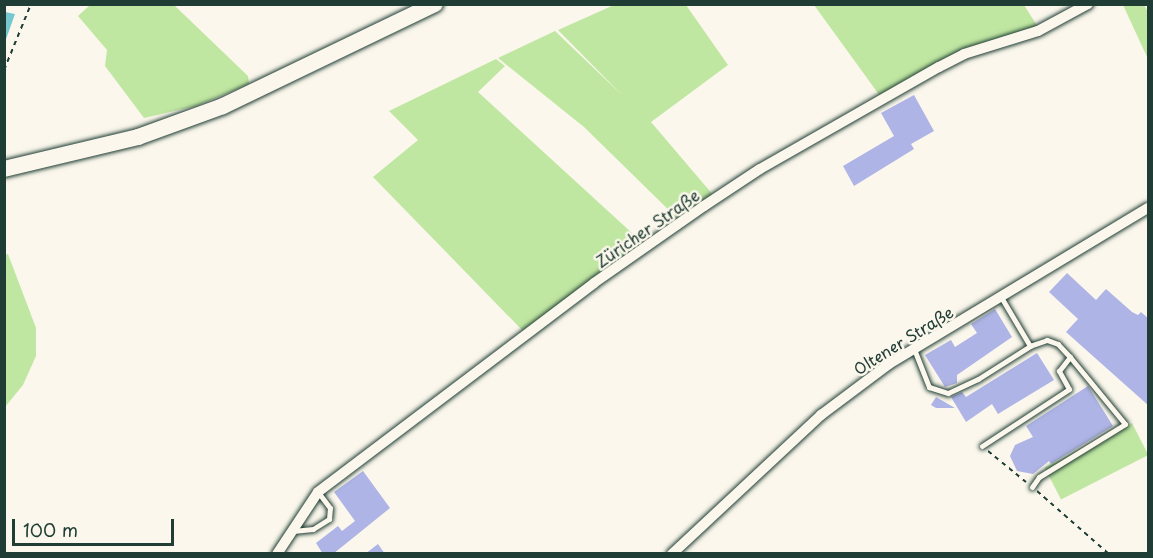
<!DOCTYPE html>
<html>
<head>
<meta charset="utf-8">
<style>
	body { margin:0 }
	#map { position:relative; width:1153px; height:558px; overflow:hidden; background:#fbf7ec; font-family:"Playpen Sans",sans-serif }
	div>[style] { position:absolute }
	.green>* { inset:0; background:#c0e7a2; transform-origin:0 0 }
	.water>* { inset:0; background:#77c8ce }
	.building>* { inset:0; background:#aeb4e5 }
	.path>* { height:2px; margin-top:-1px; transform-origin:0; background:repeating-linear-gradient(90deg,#1f3d34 0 4.5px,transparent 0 9px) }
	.roads { filter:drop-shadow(0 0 2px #1f3d34) drop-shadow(0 0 2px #1f3d34) }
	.service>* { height:5px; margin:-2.5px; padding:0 2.5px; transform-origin:2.5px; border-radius:2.5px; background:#fbf7ec }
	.minor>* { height:10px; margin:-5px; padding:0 5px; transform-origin:5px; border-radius:5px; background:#fbf7ec }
	.primary>* { height:16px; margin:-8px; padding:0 8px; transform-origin:8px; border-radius:8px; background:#fbf7ec }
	span { translate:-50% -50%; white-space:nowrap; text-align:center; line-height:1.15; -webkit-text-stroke:5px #fbf7ec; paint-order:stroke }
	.street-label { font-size:16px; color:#1f3d34 }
	.frame { position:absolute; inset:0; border:6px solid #1f3d34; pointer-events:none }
	.scale { position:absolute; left:12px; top:519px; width:162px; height:27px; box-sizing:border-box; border:3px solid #1f3d34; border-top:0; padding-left:8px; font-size:18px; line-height:21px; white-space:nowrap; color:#1f3d34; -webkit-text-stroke:4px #fbf7ec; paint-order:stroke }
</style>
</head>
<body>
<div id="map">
	<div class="green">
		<div style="clip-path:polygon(90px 5px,174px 5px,248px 76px,249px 84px,196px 106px,144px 118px,105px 66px,107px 50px,78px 16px)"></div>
		<div style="clip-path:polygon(614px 5px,686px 5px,728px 65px,651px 122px,714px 196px,679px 220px,584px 127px,498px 58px,555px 31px,622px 95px,558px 30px)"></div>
		<div style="clip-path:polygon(814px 5px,1024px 5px,1038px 27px,961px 52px,880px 96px)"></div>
		<div style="clip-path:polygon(1123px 5px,1144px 5px,1148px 12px,1148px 59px)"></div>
		<div style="clip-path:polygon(496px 59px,505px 66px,478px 92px,644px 244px,524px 332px,373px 177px,418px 140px,389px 111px)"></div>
		<div style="clip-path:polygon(8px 254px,36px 328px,36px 356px,23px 385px,5px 407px,4px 255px)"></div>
		<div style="left:1132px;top:423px;width:36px;height:98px;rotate:63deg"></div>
	</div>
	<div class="water">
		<div style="clip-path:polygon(5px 12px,15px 14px,5px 42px,4px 12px)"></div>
	</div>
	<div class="building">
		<div style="clip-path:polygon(914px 95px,934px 131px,911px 144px,914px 149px,854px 186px,843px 166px,894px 136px,881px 113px)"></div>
		<div style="clip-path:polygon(1067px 273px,1096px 300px,1106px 289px,1132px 312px,1138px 315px,1141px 312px,1149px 319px,1149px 406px,1066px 332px,1078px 319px,1049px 292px)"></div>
		<div style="clip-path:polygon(995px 309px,1012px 337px,957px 375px,957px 383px,945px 387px,925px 355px,951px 340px,955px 347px,977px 333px,971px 324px)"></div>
		<div style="clip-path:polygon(1037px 353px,1054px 380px,998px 414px,992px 404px,966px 422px,951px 397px,962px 392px,966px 397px)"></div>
		<div style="clip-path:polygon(1088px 386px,1113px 426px,1051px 464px,1049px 461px,1033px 474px,1017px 471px,1010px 456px,1015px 445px,1033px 437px,1026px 426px)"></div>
		<div style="clip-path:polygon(936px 397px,955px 408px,936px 408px,931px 405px)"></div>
		<div style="clip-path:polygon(363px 471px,390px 508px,333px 554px,323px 554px,316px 543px,338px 526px,342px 531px,355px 521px,334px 492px)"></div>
		<div style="clip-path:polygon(378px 544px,385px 554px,365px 554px)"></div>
	</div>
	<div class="path">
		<div style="left:1148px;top:4px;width:2px;rotate:90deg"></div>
		<div style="left:4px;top:70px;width:71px;rotate:-67.8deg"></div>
		<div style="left:988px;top:451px;width:49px;rotate:39.2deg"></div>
		<div style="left:1037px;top:491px;width:96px;rotate:41.2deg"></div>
	</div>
	<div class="roads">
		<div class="service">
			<div style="left:914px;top:349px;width:41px;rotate:68.5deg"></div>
			<div style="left:929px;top:387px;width:20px;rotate:18deg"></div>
			<div style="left:948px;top:393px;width:33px;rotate:-25deg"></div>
			<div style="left:978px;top:379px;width:62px;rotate:-32.4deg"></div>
			<div style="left:982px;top:446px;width:104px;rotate:-33.2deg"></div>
			<div style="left:1069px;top:389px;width:21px;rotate:-119deg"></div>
			<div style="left:1059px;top:371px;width:18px;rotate:-52deg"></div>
			<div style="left:1070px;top:357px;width:18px;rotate:-133deg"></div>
			<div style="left:1058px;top:344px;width:12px;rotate:-160deg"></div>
			<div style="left:1047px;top:340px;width:18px;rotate:161deg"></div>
			<div style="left:1030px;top:346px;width:57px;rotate:-120.6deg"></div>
			<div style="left:1032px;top:487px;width:12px;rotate:-55deg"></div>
			<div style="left:1039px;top:477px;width:101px;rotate:-31.6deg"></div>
			<div style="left:1125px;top:424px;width:87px;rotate:-129.4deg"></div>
			<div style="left:293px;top:531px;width:20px;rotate:-6deg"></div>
			<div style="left:313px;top:529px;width:19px;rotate:-32deg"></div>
			<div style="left:329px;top:519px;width:11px;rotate:-85deg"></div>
			<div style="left:330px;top:508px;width:20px;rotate:-127deg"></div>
		</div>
		<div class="minor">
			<div style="left:277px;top:554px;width:74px;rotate:-56.5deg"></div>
			<div style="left:318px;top:492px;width:346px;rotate:-37.1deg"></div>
			<div style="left:594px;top:283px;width:134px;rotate:-35deg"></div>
			<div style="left:704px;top:206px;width:67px;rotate:-33.5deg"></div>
			<div style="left:760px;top:169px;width:206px;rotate:-29.7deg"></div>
			<div style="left:939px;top:67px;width:28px;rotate:-27deg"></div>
			<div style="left:964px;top:54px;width:77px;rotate:-17.3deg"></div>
			<div style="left:1038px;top:31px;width:57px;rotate:-28.4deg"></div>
			<div style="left:672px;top:554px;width:204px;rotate:-43deg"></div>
			<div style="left:821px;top:415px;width:85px;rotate:-36.9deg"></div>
			<div style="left:889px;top:364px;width:302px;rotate:-31.1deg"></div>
		</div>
		<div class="primary">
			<div style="left:4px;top:169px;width:138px;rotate:-13.4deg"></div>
			<div style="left:138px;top:137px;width:90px;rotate:-20deg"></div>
			<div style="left:223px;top:106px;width:235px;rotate:-25.7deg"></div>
		</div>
	</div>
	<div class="street-label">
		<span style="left:647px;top:228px;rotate:-35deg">Züricher Straße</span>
		<span style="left:903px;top:340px;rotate:-32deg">Oltener Straße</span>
	</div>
	<div class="frame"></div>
	<div class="scale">100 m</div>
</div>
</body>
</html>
